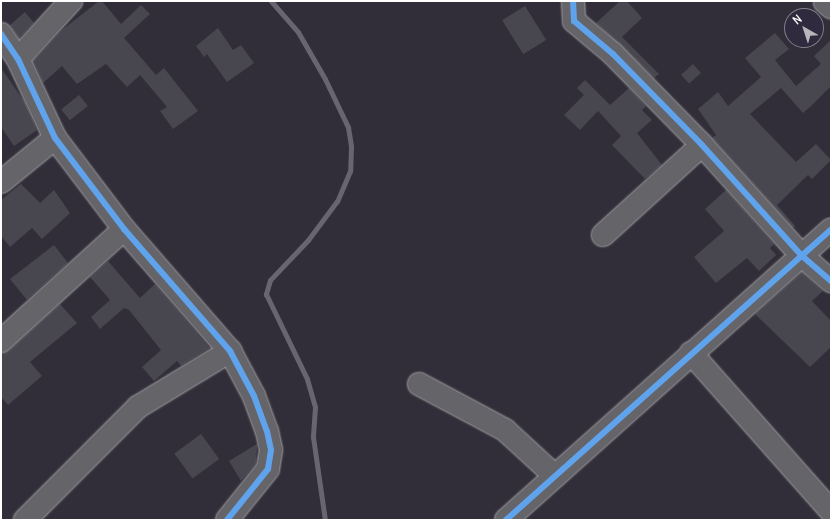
<!DOCTYPE html>
<html>
<head>
<meta charset="utf-8">
<style>
	body { margin:0 }
	#map { position:relative; width:832px; height:521px; overflow:hidden; background:#312e39; font-family:Delius,sans-serif }
	div>[style] { position:absolute }
	.stream>* { height:5px; margin:-2.5px; padding:0 2.5px; transform-origin:2.5px; border-radius:2.5px; background:#686571 }
	.building>* { inset:0; background:#48464e; transform-origin:0 0 }
	.roads { filter:drop-shadow(0 0 1px #a2a1a6) drop-shadow(0 0 1px #a2a1a6) }
	.minor>* { height:22px; margin:-11px; padding:0 11px; transform-origin:11px; border-radius:11px; background:#656469 }
	.cycleway>* { height:6px; margin:-3px; padding:0 3px; transform-origin:3px; border-radius:3px; background:#60a3ed }
	span { translate:-50% -50%; white-space:nowrap; text-align:center; line-height:1.15; -webkit-text-stroke:4px #2f2a3d; paint-order:stroke }
	.frame { position:absolute; inset:0; border:2px solid #fff; pointer-events:none }
	.north { position:absolute; left:784px; top:8px; width:40px; height:40px; box-sizing:border-box; background:#2f2a3d; border:1px solid #827f8b; border-radius:50%; rotate:321deg; font-size:11px; font-weight:700; line-height:16px; text-align:center; color:#fff }
	.north::after { content:''; display:block; margin:auto; width:14px; height:18px; background:#b7b6ba; clip-path:polygon(50% 0,100% 100%,50% 72%,0 100%) }
</style>
</head>
<body>
<div id="map">
	<div class="stream">
		<div style="left:271px;top:1px;width:41px;rotate:48.9deg"></div>
		<div style="left:298px;top:32px;width:54px;rotate:60.1deg"></div>
		<div style="left:325px;top:79px;width:53px;rotate:64.4deg"></div>
		<div style="left:348px;top:127px;width:20px;rotate:81deg"></div>
		<div style="left:351px;top:147px;width:24px;rotate:92deg"></div>
		<div style="left:350px;top:171px;width:33px;rotate:113deg"></div>
		<div style="left:337px;top:201px;width:49px;rotate:126.6deg"></div>
		<div style="left:308px;top:240px;width:55px;rotate:133.5deg"></div>
		<div style="left:270px;top:280px;width:15px;rotate:106deg"></div>
		<div style="left:266px;top:294px;width:94px;rotate:64.2deg"></div>
		<div style="left:307px;top:379px;width:29px;rotate:74deg"></div>
		<div style="left:315px;top:407px;width:30px;rotate:94deg"></div>
		<div style="left:313px;top:437px;width:84px;rotate:81.8deg"></div>
	</div>
	<div class="building">
		<div style="clip-path:polygon(99px 1px,102px 1px,121px 24px,141px 5px,150px 14px,124px 38px,156px 75px,164px 68px,198px 111px,173px 129px,160px 111px,167px 107px,140px 75px,127px 87px,106px 64px,77px 84px,62px 66px,43px 83px,33px 61px,62px 30px)"></div>
		<div style="clip-path:polygon(620px 1px,627px 1px,642px 18px,622px 37px,659px 74px,654px 78px,596px 23px)"></div>
		<div style="left:525px;top:6px;width:40px;height:27px;rotate:58deg"></div>
		<div style="clip-path:polygon(25px 12px,34px 23px,19px 39px,10px 25px)"></div>
		<div style="clip-path:polygon(218px 28px,233px 50px,241px 45px,254px 63px,227px 82px,207px 54px,204px 57px,196px 46px)"></div>
		<div style="clip-path:polygon(775px 33px,789px 49px,775px 60px,796px 86px,821px 64px,814px 56px,831px 40px,831px 86px,811px 106px,803px 113px,781px 88px,750px 114px,796px 162px,816px 144px,831px 160px,812px 179px,808px 175px,777px 205px,795px 226px,793px 228px,712px 138px,716px 135px,698px 109px,718px 92px,728px 106px,761px 77px,745px 58px)"></div>
		<div style="left:693px;top:64px;width:12px;height:16px;rotate:48deg"></div>
		<div style="clip-path:polygon(1px 68px,24px 101px,37px 130px,14px 146px,1px 127px)"></div>
		<div style="clip-path:polygon(585px 80px,610px 105px,629px 88px,646px 106px,642px 110px,652px 120px,637px 133px,662px 165px,645px 179px,612px 145px,621px 136px,598px 111px,580px 130px,564px 115px,584px 95px,577px 88px)"></div>
		<div style="left:79px;top:95px;width:14px;height:23px;rotate:51deg"></div>
		<div style="clip-path:polygon(21px 184px,40px 203px,54px 190px,70px 213px,42px 239px,32px 228px,10px 247px,1px 236px,1px 200px)"></div>
		<div style="clip-path:polygon(726px 190px,774px 244px,770px 248px,776px 255px,759px 271px,747px 258px,716px 283px,694px 257px,724px 231px,705px 209px)"></div>
		<div style="clip-path:polygon(54px 245px,68px 263px,27px 300px,10px 279px)"></div>
		<div style="clip-path:polygon(108px 261px,140px 298px,155px 284px,210px 348px,181px 366px,177px 361px,154px 381px,142px 367px,161px 350px,129px 310px,124px 308px,100px 329px,91px 317px,110px 300px,90px 277px)"></div>
		<div style="clip-path:polygon(802px 272px,823px 291px,812px 301px,831px 321px,831px 347px,810px 367px,755px 314px)"></div>
		<div style="clip-path:polygon(60px 304px,77px 323px,30px 362px,42px 376px,8px 405px,1px 397px,1px 353px,9px 350px)"></div>
		<div style="left:201px;top:434px;width:31px;height:33px;rotate:54deg"></div>
		<div style="clip-path:polygon(257px 444px,256px 464px,241px 481px,229px 461px)"></div>
	</div>
	<div class="roads">
		<div class="minor">
			<div style="left:573px;top:1px;width:20px;rotate:87deg"></div>
			<div style="left:574px;top:21px;width:51px;rotate:40.2deg"></div>
			<div style="left:613px;top:54px;width:127px;rotate:45.6deg"></div>
			<div style="left:702px;top:145px;width:148px;rotate:48deg"></div>
			<div style="left:801px;top:255px;width:40px;rotate:41deg"></div>
			<div style="left:825px;top:2px;width:8px;rotate:40deg"></div>
			<div style="left:1px;top:34px;width:30px;rotate:56deg"></div>
			<div style="left:18px;top:59px;width:87px;rotate:64.9deg"></div>
			<div style="left:55px;top:138px;width:114px;rotate:52.8deg"></div>
			<div style="left:124px;top:229px;width:162px;rotate:49deg"></div>
			<div style="left:230px;top:351px;width:51px;rotate:61.9deg"></div>
			<div style="left:254px;top:396px;width:37px;rotate:70deg"></div>
			<div style="left:267px;top:431px;width:19px;rotate:78deg"></div>
			<div style="left:271px;top:450px;width:19px;rotate:99deg"></div>
			<div style="left:268px;top:469px;width:65px;rotate:128.8deg"></div>
			<div style="left:18px;top:59px;width:79px;rotate:-47.6deg"></div>
			<div style="left:1px;top:182px;width:70px;rotate:-39.2deg"></div>
			<div style="left:603px;top:235px;width:134px;rotate:-42.3deg"></div>
			<div style="left:1px;top:341px;width:166px;rotate:-42.3deg"></div>
			<div style="left:691px;top:353px;width:211px;rotate:48.5deg"></div>
			<div style="left:419px;top:384px;width:98px;rotate:28.1deg"></div>
			<div style="left:505px;top:430px;width:68px;rotate:42.6deg"></div>
			<div style="left:25px;top:520px;width:160px;rotate:-45deg"></div>
			<div style="left:138px;top:407px;width:108px;rotate:-31.3deg"></div>
			<div style="left:506px;top:520px;width:436px;rotate:-41.8deg"></div>
		</div>
	</div>
	<div class="cycleway">
		<div style="left:573px;top:1px;width:20px;rotate:87deg"></div>
		<div style="left:574px;top:21px;width:51px;rotate:40.2deg"></div>
		<div style="left:613px;top:54px;width:127px;rotate:45.6deg"></div>
		<div style="left:702px;top:145px;width:148px;rotate:48deg"></div>
		<div style="left:801px;top:255px;width:40px;rotate:41deg"></div>
		<div style="left:1px;top:34px;width:30px;rotate:56deg"></div>
		<div style="left:18px;top:59px;width:87px;rotate:64.9deg"></div>
		<div style="left:55px;top:138px;width:114px;rotate:52.8deg"></div>
		<div style="left:124px;top:229px;width:162px;rotate:49deg"></div>
		<div style="left:230px;top:351px;width:51px;rotate:61.9deg"></div>
		<div style="left:254px;top:396px;width:37px;rotate:70deg"></div>
		<div style="left:267px;top:431px;width:19px;rotate:78deg"></div>
		<div style="left:271px;top:450px;width:19px;rotate:99deg"></div>
		<div style="left:268px;top:469px;width:65px;rotate:128.8deg"></div>
		<div style="left:506px;top:520px;width:436px;rotate:-41.8deg"></div>
	</div>
	<div class="frame"></div>
	<div class="north">N</div>
</div>
</body>
</html>
